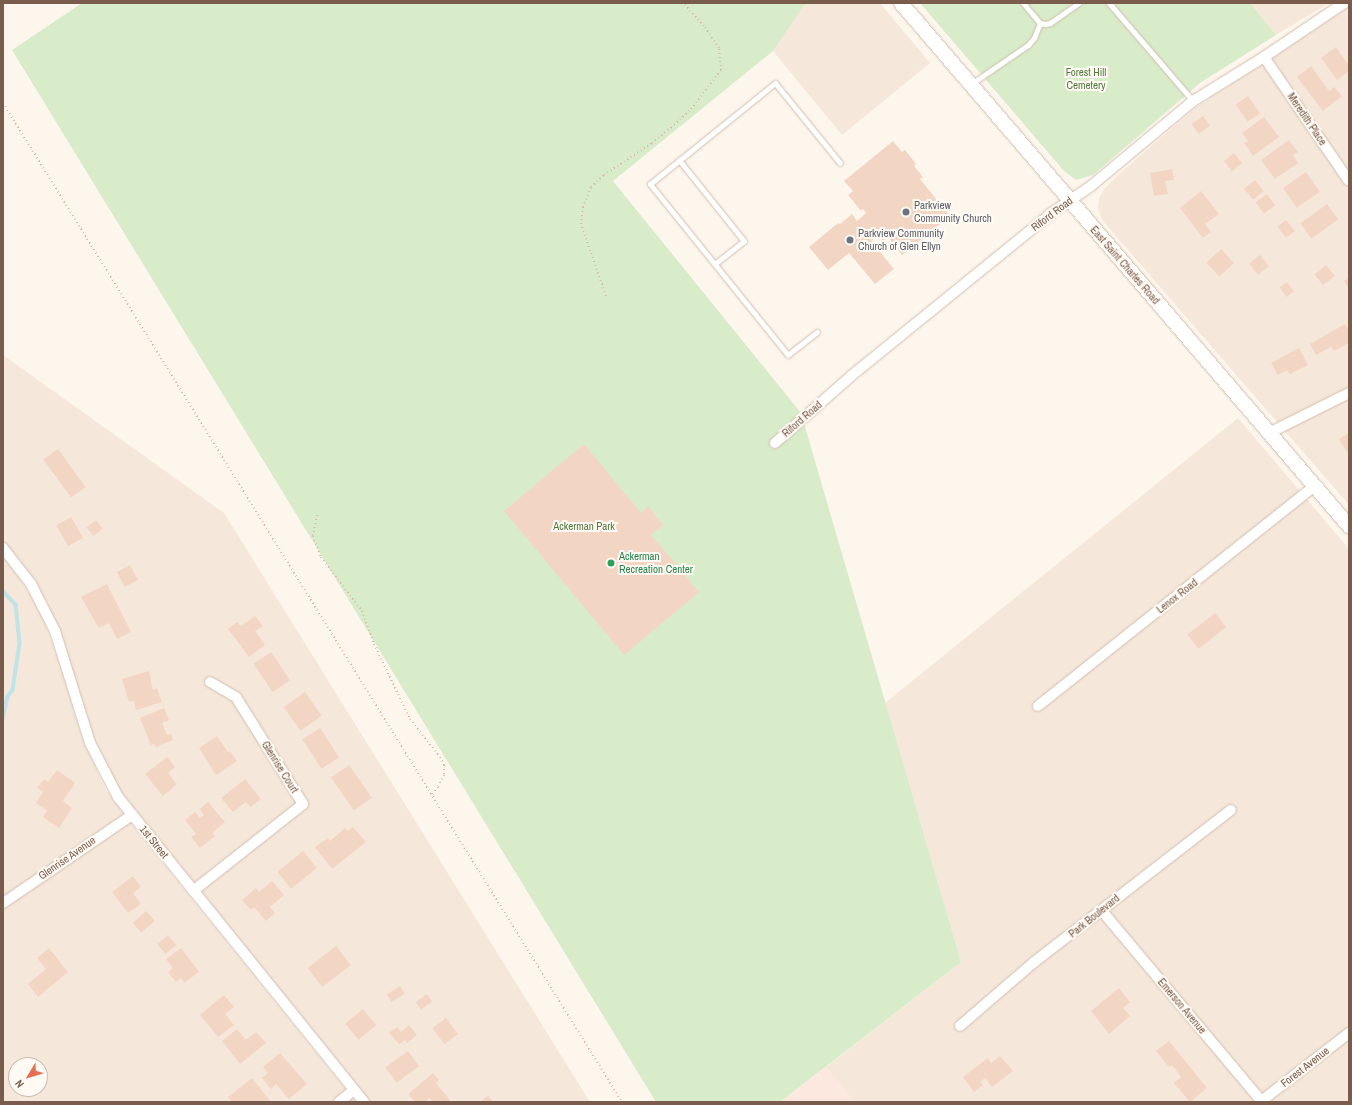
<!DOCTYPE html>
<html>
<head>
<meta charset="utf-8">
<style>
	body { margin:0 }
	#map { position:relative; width:1352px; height:1105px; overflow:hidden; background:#fdf6ec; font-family:"Archivo Narrow",sans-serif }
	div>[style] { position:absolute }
	.residential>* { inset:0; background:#f5e8da }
	.commercial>* { inset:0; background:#fde8e0 }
	.green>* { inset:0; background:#d8ecc9 }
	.stream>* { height:3.5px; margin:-1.75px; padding:0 1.75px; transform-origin:1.75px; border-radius:1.75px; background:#bfe3e8 }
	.building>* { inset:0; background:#f3d5c3; transform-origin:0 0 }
	.path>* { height:2px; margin-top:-1px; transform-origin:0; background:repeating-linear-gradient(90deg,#d9b8a5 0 1px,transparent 0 4px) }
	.roads { filter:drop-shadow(0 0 1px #d1beb0) drop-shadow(0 0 1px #d1beb0) }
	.lane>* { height:5px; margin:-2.5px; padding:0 2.5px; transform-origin:2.5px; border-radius:2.5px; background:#fff }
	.street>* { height:10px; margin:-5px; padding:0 5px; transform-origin:5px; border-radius:5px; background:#fff }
	.secondary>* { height:14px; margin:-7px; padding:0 7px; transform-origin:7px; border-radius:7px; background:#fff }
	.dots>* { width:11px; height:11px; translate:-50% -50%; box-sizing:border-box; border:2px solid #fffaf3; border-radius:50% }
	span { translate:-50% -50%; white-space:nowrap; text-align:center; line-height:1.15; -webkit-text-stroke:4px #fffaf3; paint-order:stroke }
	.park-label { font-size:11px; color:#537a41 }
	.street-label { font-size:11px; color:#7a5c4d }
	.worship-label { font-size:11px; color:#5b616d }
	.left { translate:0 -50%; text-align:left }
	.leisure-label { font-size:11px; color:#27864d }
	.frame { position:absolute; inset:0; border:4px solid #7a5c4d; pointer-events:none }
	.north { position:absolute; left:8px; top:1057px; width:40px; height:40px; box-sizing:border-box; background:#fffaf3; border:1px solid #cabbb1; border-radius:50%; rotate:232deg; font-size:11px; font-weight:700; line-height:16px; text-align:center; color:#7a5c4d }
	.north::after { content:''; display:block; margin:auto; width:14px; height:18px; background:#e76f51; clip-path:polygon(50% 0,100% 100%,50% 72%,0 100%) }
</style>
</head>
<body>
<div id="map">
	<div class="residential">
		<div style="clip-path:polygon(806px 3px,880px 3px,930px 63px,842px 135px,773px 51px)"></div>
		<div style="clip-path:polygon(1250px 3px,1329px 3px,1276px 35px)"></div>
		<div style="clip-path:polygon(1349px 7px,1349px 505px,1102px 220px,1098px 208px,1099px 198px,1104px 189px,1117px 176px,1195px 108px)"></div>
		<div style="clip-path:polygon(3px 355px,224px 513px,590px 1102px,369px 1102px,137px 813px,119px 789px,92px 735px,61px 632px,45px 598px,3px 542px)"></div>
		<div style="clip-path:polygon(1238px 418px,1349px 549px,1349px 1102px,854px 1102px,826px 1067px,961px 962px,885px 703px)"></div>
		<div style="clip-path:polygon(evenodd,3px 556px,21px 580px,42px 616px,61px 667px,79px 728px,105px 789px,140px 835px,356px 1102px,3px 1102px,3px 556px,16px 1065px,40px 1065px,40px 1089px,16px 1089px,16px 1065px)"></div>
	</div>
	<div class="commercial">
		<div style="clip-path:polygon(826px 1067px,854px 1102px,780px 1102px)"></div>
	</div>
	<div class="green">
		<div style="clip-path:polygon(82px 3px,806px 3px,773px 51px,613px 181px,801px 413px,961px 962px,780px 1102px,656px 1102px,12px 50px)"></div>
		<div style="clip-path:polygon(920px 3px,1250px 3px,1276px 35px,1200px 83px,1093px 175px,1076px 180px,1064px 171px)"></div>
	</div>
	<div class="stream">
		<div style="left:3px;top:591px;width:19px;rotate:47deg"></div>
		<div style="left:16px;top:605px;width:38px;rotate:84deg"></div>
		<div style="left:20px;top:643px;width:48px;rotate:98.5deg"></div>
		<div style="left:13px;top:690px;width:9px;rotate:126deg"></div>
		<div style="left:8px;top:697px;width:22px;rotate:103deg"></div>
	</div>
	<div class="building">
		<div style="clip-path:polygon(1336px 47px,1349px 66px,1349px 71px,1337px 80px,1321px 58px)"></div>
		<div style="clip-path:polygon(1311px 66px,1329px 91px,1334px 87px,1342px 96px,1323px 111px,1297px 77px)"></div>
		<div style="left:1248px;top:96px;width:21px;height:15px;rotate:55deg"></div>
		<div style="left:1203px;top:116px;width:12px;height:14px;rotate:55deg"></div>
		<div style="clip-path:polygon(1264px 117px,1279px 137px,1253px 156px,1244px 143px,1248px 141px,1242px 133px)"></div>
		<div style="clip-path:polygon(1289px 140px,1298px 152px,1293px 155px,1298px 163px,1275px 179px,1261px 160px)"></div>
		<div style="clip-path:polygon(893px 141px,902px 152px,905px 150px,916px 164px,914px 166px,923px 177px,920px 179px,950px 216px,902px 255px,888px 237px,883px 241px,878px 235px,871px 241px,894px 269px,875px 284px,849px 253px,828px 270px,809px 247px,838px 223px,840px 224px,852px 214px,857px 221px,866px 213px,863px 209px,861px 211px,848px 195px,853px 191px,844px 181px)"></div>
		<div style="left:1234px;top:153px;width:13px;height:13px;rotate:51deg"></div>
		<div style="clip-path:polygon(1172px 169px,1174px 180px,1165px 181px,1168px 194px,1154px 196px,1150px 173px)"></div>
		<div style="left:1306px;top:172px;width:24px;height:28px;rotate:55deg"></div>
		<div style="left:1255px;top:180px;width:14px;height:14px;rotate:51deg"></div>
		<div style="clip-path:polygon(1201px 191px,1219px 214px,1205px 224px,1211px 232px,1203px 238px,1180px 208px)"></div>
		<div style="left:1267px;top:194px;width:14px;height:14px;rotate:54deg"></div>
		<div style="left:1327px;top:204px;width:19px;height:33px;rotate:54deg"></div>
		<div style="left:1286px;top:220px;width:14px;height:11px;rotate:51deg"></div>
		<div style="left:1221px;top:249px;width:19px;height:20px;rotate:47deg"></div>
		<div style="left:1260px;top:255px;width:14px;height:14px;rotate:51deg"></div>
		<div style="left:1326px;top:265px;width:14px;height:15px;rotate:51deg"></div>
		<div style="clip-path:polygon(1349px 278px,1349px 289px,1344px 281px)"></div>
		<div style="left:1287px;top:282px;width:12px;height:9px;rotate:55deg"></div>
		<div style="clip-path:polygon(1345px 324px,1349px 331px,1349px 343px,1334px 351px,1331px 347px,1316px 355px,1310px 344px)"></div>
		<div style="clip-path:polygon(1299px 348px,1308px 365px,1290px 374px,1287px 370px,1278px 375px,1271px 363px)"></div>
		<div style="clip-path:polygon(1349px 433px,1349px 455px,1339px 439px)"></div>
		<div style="clip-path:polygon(584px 444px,641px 513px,648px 506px,663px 525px,651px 535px,699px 592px,624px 655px,504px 511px)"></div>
		<div style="left:58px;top:449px;width:47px;height:18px;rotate:54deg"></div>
		<div style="left:71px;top:517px;width:24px;height:17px;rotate:60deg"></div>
		<div style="left:96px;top:520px;width:11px;height:12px;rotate:52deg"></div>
		<div style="left:130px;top:565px;width:17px;height:15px;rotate:62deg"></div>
		<div style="clip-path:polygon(107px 584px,131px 632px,117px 639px,109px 623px,99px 628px,81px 597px)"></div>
		<div style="left:1215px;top:613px;width:18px;height:35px;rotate:52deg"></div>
		<div style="clip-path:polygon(255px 616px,263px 626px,255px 631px,265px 645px,249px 657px,228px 629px,237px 622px,241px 626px)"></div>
		<div style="left:271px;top:652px;width:34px;height:21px;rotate:56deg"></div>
		<div style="clip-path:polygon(149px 671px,153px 690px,157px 688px,162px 702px,136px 710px,134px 701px,129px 702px,122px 679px)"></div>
		<div style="left:305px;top:692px;width:29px;height:26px;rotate:55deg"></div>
		<div style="clip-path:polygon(164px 708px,169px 720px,162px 723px,167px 735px,171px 734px,173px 740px,156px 747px,154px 744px,151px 745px,140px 718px)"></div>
		<div style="left:320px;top:728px;width:35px;height:21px;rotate:57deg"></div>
		<div style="clip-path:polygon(217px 736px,228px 752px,230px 751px,237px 761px,216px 775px,199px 748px)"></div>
		<div style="clip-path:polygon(167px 757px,175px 767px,168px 773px,177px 784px,163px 796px,145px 774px)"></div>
		<div style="left:349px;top:765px;width:40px;height:22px;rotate:55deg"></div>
		<div style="clip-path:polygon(57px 770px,75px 783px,63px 801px,72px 808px,59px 828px,43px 817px,47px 810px,36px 803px,43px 792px,37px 788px,44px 779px,48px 782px)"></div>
		<div style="clip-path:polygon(245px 779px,261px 799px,251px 807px,246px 802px,233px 812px,221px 798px)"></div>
		<div style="clip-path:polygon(208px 802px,225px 822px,212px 833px,215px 836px,200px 848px,191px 837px,196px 834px,185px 820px,195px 812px,200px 818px,204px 815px,200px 809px)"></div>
		<div style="clip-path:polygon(353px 827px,366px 842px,332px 869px,315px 847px,328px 838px,330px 841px,345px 828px,348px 831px)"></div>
		<div style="left:303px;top:851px;width:22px;height:33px;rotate:51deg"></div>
		<div style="clip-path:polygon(133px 876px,141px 887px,133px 893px,141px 904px,128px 913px,112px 892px)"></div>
		<div style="clip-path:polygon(272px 881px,284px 895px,270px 907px,275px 913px,266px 921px,254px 907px,251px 910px,242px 900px,256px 888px,259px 892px)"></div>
		<div style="left:146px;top:911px;width:13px;height:18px;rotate:48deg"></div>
		<div style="left:168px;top:935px;width:13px;height:14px;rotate:51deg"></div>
		<div style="left:336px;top:946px;width:24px;height:36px;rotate:52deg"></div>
		<div style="clip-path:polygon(49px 948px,68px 972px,38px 997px,28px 984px,46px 969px,37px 958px)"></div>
		<div style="clip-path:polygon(181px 948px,199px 972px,184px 983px,181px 978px,176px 982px,168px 972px,173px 968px,166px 959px)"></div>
		<div style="left:400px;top:986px;width:9px;height:16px;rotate:58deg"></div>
		<div style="clip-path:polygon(1119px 988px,1130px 1002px,1123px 1008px,1130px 1016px,1109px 1034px,1091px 1011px)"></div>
		<div style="left:427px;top:994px;width:9px;height:14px;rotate:54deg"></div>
		<div style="clip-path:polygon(224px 995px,234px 1007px,225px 1014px,234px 1025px,218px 1037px,200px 1015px)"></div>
		<div style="left:363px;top:1009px;width:21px;height:23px;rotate:51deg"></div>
		<div style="left:446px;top:1018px;width:20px;height:17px;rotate:53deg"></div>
		<div style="clip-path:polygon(409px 1025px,417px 1035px,407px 1043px,405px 1040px,399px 1044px,389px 1033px,397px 1027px,401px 1032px)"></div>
		<div style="clip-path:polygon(237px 1029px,246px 1040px,256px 1032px,266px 1043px,240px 1064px,222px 1041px)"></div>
		<div style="clip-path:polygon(1169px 1041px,1207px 1088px,1190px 1102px,1174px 1083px,1181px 1077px,1172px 1065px,1169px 1067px,1156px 1051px)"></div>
		<div style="left:408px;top:1051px;width:19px;height:28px;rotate:54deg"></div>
		<div style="clip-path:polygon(280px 1053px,307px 1084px,289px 1099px,276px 1084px,271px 1089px,262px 1078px,268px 1073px,263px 1067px)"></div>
		<div style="clip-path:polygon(1000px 1056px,1013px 1071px,992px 1087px,985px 1078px,980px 1082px,983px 1085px,974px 1092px,963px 1077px,988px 1058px,991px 1063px)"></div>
		<div style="clip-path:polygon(433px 1073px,439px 1080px,436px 1083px,450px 1100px,448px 1102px,433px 1102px,430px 1098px,424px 1102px,415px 1102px,408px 1094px)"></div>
		<div style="clip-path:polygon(252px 1078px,271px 1102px,232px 1102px,228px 1097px)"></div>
		<div style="clip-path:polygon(488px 1095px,493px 1102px,480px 1102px)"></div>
	</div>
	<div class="path">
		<div style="left:3px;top:103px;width:1175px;rotate:58.22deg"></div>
		<div style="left:606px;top:296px;width:76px;rotate:-109.1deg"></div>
		<div style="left:581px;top:224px;width:17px;rotate:-83deg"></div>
		<div style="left:583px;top:207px;width:22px;rotate:-68deg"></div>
		<div style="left:591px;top:187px;width:18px;rotate:-43deg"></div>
		<div style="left:604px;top:175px;width:58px;rotate:-33.7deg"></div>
		<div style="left:652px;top:143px;width:28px;rotate:-39deg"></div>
		<div style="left:674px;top:125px;width:23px;rotate:-43deg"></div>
		<div style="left:691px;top:109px;width:49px;rotate:-52.4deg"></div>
		<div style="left:721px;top:70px;width:22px;rotate:-95deg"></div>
		<div style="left:719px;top:48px;width:27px;rotate:-124deg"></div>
		<div style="left:704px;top:26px;width:31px;rotate:-132deg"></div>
		<div style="left:317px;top:515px;width:21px;rotate:101deg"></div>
		<div style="left:313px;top:536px;width:22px;rotate:69deg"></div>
		<div style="left:321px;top:557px;width:68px;rotate:52.8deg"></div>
		<div style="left:362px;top:611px;width:35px;rotate:70deg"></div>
		<div style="left:374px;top:644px;width:83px;rotate:64.4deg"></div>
		<div style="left:410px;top:719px;width:48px;rotate:51.7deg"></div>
		<div style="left:440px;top:757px;width:9px;rotate:63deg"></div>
		<div style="left:444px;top:765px;width:10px;rotate:90deg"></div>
		<div style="left:444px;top:775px;width:13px;rotate:117deg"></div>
		<div style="left:438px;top:787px;width:10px;rotate:127deg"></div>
	</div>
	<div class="roads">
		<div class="lane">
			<div style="left:1023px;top:3px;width:26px;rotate:50deg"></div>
			<div style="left:1040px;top:23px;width:5px;rotate:11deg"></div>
			<div style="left:1045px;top:24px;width:5px;rotate:-11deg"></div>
			<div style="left:1050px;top:23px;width:35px;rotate:-35deg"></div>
			<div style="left:1109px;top:3px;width:129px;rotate:49.4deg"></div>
			<div style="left:971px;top:84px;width:69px;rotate:-34.4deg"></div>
			<div style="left:1028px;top:45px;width:9px;rotate:-49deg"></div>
			<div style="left:1034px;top:38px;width:16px;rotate:-68deg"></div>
			<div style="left:679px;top:160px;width:104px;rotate:51.3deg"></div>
			<div style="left:744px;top:241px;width:37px;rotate:142deg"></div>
			<div style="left:817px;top:332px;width:37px;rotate:142deg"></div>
			<div style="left:788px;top:355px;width:220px;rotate:-128.9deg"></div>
			<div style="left:650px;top:184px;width:161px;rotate:-38.9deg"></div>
			<div style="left:775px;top:83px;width:103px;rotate:50.9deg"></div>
		</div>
		<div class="street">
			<div style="left:1264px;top:57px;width:150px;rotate:55.6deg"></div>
			<div style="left:1269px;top:433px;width:89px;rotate:-26.6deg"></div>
			<div style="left:775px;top:443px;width:101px;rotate:-41.4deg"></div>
			<div style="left:851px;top:376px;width:257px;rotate:-39.1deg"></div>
			<div style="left:1050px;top:214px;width:50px;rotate:-34.3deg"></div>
			<div style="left:1091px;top:186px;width:133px;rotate:-39.8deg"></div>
			<div style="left:1193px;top:101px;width:84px;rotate:-31.8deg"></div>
			<div style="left:1264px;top:57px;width:97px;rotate:-34deg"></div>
			<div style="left:3px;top:548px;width:46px;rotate:52.1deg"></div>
			<div style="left:31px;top:584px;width:53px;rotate:62.9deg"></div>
			<div style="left:55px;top:631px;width:117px;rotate:72.6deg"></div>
			<div style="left:90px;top:743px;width:61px;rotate:62.6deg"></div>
			<div style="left:118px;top:797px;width:392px;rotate:51.1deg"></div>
			<div style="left:1038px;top:706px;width:354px;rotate:-38.5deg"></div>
			<div style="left:193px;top:891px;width:140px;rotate:-38.3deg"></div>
			<div style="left:303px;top:804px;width:126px;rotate:-122.1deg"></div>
			<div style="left:236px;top:697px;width:30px;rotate:-150deg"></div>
			<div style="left:3px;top:903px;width:156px;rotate:-34.3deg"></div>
			<div style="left:1102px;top:911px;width:249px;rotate:50deg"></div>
			<div style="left:960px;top:1026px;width:96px;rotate:-40.8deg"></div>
			<div style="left:1033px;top:963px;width:250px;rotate:-37.7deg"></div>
			<div style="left:339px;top:1102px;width:19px;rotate:-39deg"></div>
			<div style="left:1260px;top:1102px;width:113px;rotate:-37.8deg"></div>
		</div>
		<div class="secondary">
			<div style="left:901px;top:3px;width:689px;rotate:49.42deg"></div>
		</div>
	</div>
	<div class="dots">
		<div style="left:906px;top:212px;background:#6b7280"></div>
		<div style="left:850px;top:240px;background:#6b7280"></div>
		<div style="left:611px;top:563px;background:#2e9e5b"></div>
	</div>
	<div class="park-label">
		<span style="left:1086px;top:79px">Forest Hill<br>Cemetery</span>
		<span style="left:584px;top:526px">Ackerman Park</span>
	</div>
	<div class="street-label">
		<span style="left:1307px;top:119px;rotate:56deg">Meredith Place</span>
		<span style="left:1052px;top:214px;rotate:-37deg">Riford Road</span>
		<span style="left:1125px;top:265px;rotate:49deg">East Saint Charles Road</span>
		<span style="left:802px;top:419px;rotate:-41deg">Riford Road</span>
		<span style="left:1177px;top:596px;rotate:-38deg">Lenox Road</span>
		<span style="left:280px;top:767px;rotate:58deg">Glenrise Court</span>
		<span style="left:154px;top:842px;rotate:51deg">1st Street</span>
		<span style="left:67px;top:858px;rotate:-35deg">Glenrise Avenue</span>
		<span style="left:1094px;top:916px;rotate:-39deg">Park Boulevard</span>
		<span style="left:1182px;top:1006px;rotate:50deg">Emerson Avenue</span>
		<span style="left:1305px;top:1067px;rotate:-38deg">Forest Avenue</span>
	</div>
	<div class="worship-label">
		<span class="left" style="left:914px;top:212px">Parkview<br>Community Church</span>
		<span class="left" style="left:858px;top:240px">Parkview Community<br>Church of Glen Ellyn</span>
	</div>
	<div class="leisure-label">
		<span class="left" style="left:619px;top:563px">Ackerman<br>Recreation Center</span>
	</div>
	<div class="frame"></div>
	<div class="north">N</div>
</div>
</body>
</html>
